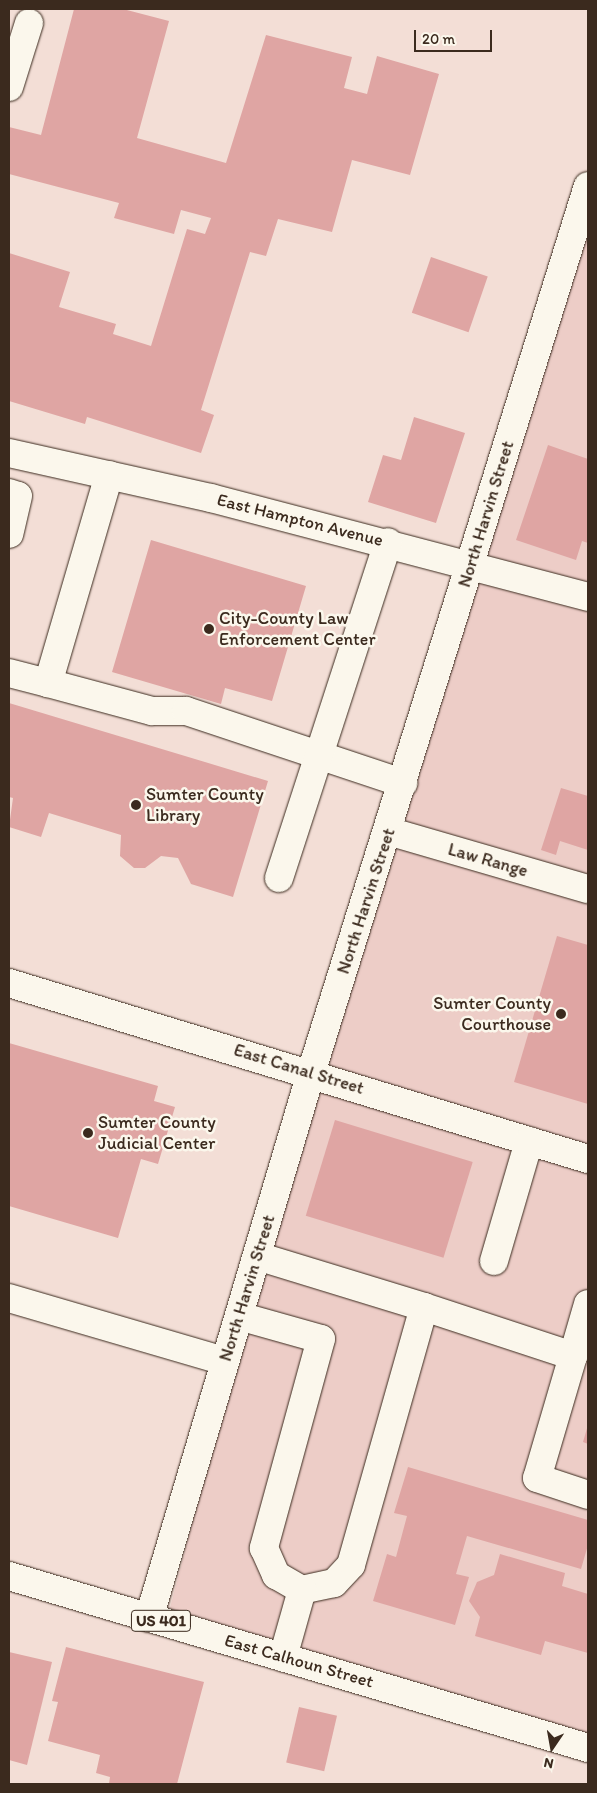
<!DOCTYPE html>
<html>
<head>
<meta charset="utf-8">
<style>
	body { margin:0 }
	#map { position:relative; width:597px; height:1793px; overflow:hidden; background:#f3ded6; font-family:Itim,sans-serif }
	div>[style] { position:absolute }
	.built>* { inset:0; background:#edcdc7 }
	.building>* { inset:0; background:#dfa5a3; transform-origin:0 0 }
	.roads { filter:drop-shadow(0 0 1px #3b2a1e) drop-shadow(0 0 1px #3b2a1e) }
	.minor>* { height:28px; margin:-14px; padding:0 14px; transform-origin:14px; border-radius:14px; background:#fbf7ec }
	.major>* { height:28px; margin:-14px; padding:0 14px; transform-origin:14px; border-radius:14px; background:#fbf7ec }
	.dots>* { width:14px; height:14px; translate:-50% -50%; box-sizing:border-box; border:2px solid #fbf7ec; border-radius:50% }
	span { translate:-50% -50%; white-space:nowrap; text-align:center; line-height:1.15; -webkit-text-stroke:5px #fbf7ec; paint-order:stroke }
	.shield-label span { padding:1px 4px; background:#fbf7ec; border:1px solid; border-radius:4px; -webkit-text-stroke-width:0 }
	.shield-label { font-size:16px; color:#3b2a1e; font-weight:700 }
	.street-label { font-size:18px; color:#3b2a1e }
	.poi-label { font-size:18px; color:#3b2a1e }
	.left { translate:0 -50%; text-align:left }
	.right { translate:-100% -50%; text-align:right }
	.frame { position:absolute; inset:0; border:10px solid #3b2a1e; pointer-events:none }
	.north { position:absolute; left:527px; top:1723px; width:50px; height:50px; -webkit-text-stroke:4px #fbf7ec; paint-order:stroke; rotate:192deg; font-size:14px; font-weight:700; line-height:20px; text-align:center; color:#3b2a1e }
	.north::after { content:''; display:block; margin:auto; width:18px; height:22px; background:#3b2a1e; clip-path:polygon(50% 0,100% 100%,50% 72%,0 100%) }
	.scale { position:absolute; left:414px; top:30px; width:78px; height:22px; box-sizing:border-box; border:2px solid #3b2a1e; border-top:0; padding-left:6px; font-size:15px; line-height:18px; white-space:nowrap; color:#3b2a1e; -webkit-text-stroke:4px #fbf7ec; paint-order:stroke }
</style>
</head>
<body>
<div id="map">
	<div class="built">
		<div style="clip-path:polygon(588px 184px,588px 1744px,170px 1608px,311px 1072px)"></div>
	</div>
	<div class="building">
		<div style="clip-path:polygon(74px 9px,123px 9px,169px 21px,137px 138px,226px 163px,266px 35px,352px 57px,344px 88px,367px 94px,377px 56px,439px 74px,410px 175px,352px 160px,332px 232px,278px 219px,266px 256px,250px 252px,201px 410px,214px 415px,201px 453px,87px 417px,85px 424px,9px 401px,9px 253px,70px 272px,59px 307px,116px 324px,113px 334px,151px 346px,187px 229px,205px 234px,211px 218px,181px 210px,174px 234px,114px 218px,119px 203px,9px 174px,9px 127px,41px 135px)"></div>
		<div style="left:431px;top:257px;width:60px;height:59px;rotate:19deg"></div>
		<div style="clip-path:polygon(414px 417px,465px 433px,436px 523px,368px 502px,383px 455px,401px 460px)"></div>
		<div style="clip-path:polygon(548px 445px,588px 459px,588px 543px,582px 541px,576px 560px,516px 540px)"></div>
		<div style="clip-path:polygon(151px 540px,306px 586px,272px 701px,225px 688px,221px 704px,112px 672px)"></div>
		<div style="clip-path:polygon(9px 703px,268px 781px,233px 897px,191px 884px,178px 858px,161px 856px,145px 868px,134px 868px,120px 856px,121px 835px,49px 813px,41px 837px,9px 827px,13px 798px,9px 797px)"></div>
		<div style="clip-path:polygon(561px 788px,588px 796px,588px 850px,560px 841px,556px 855px,541px 850px)"></div>
		<div style="clip-path:polygon(557px 936px,588px 945px,588px 1104px,514px 1082px)"></div>
		<div style="clip-path:polygon(9px 1043px,158px 1086px,154px 1101px,175px 1107px,158px 1164px,141px 1159px,118px 1238px,9px 1206px)"></div>
		<div style="left:335px;top:1120px;width:144px;height:100px;rotate:17deg"></div>
		<div style="clip-path:polygon(588px 1425px,588px 1444px,583px 1442px)"></div>
		<div style="clip-path:polygon(408px 1467px,588px 1520px,588px 1545px,581px 1569px,467px 1536px,456px 1574px,469px 1577px,455px 1625px,373px 1601px,387px 1554px,396px 1557px,407px 1516px,394px 1513px)"></div>
		<div style="clip-path:polygon(500px 1554px,565px 1573px,562px 1586px,588px 1594px,588px 1653px,545px 1641px,541px 1655px,475px 1636px,480px 1617px,469px 1601px,477px 1582px,494px 1575px)"></div>
		<div style="clip-path:polygon(66px 1647px,204px 1682px,177px 1784px,109px 1784px,110px 1777px,96px 1773px,100px 1755px,48px 1741px,58px 1702px,52px 1701px)"></div>
		<div style="clip-path:polygon(9px 1652px,52px 1662px,27px 1765px,9px 1760px)"></div>
		<div style="left:299px;top:1707px;width:39px;height:57px;rotate:13deg"></div>
	</div>
	<div class="roads">
		<div class="minor">
			<div style="left:9px;top:87px;width:67px;rotate:-72.6deg"></div>
			<div style="left:9px;top:453px;width:207px;rotate:12.6deg"></div>
			<div style="left:211px;top:498px;width:390px;rotate:14.7deg"></div>
			<div style="left:109px;top:475px;width:217px;rotate:106.3deg"></div>
			<div style="left:48px;top:683px;width:108px;rotate:15.1deg"></div>
			<div style="left:152px;top:711px;width:34px"></div>
			<div style="left:186px;top:711px;width:229px;rotate:18.4deg"></div>
			<div style="left:9px;top:493px;width:9px;rotate:18deg"></div>
			<div style="left:18px;top:496px;width:39px;rotate:103deg"></div>
			<div style="left:9px;top:673px;width:40px;rotate:14.4deg"></div>
			<div style="left:388px;top:831px;width:208px;rotate:16.2deg"></div>
			<div style="left:279px;top:878px;width:353px;rotate:-72deg"></div>
			<div style="left:9px;top:983px;width:605px;rotate:16.91deg"></div>
			<div style="left:257px;top:1256px;width:175px;rotate:17deg"></div>
			<div style="left:424px;top:1307px;width:268px;rotate:105.8deg"></div>
			<div style="left:351px;top:1565px;width:25px;rotate:133deg"></div>
			<div style="left:334px;top:1583px;width:33px;rotate:168deg"></div>
			<div style="left:302px;top:1590px;width:70px;rotate:105.8deg"></div>
			<div style="left:494px;top:1261px;width:125px;rotate:-73.7deg"></div>
			<div style="left:9px;top:1298px;width:225px;rotate:16.3deg"></div>
			<div style="left:424px;top:1307px;width:157px;rotate:18.2deg"></div>
			<div style="left:573px;top:1356px;width:54px;rotate:-73.9deg"></div>
			<div style="left:239px;top:1316px;width:85px;rotate:15.7deg"></div>
			<div style="left:321px;top:1339px;width:217px;rotate:105.3deg"></div>
			<div style="left:264px;top:1548px;width:30px;rotate:66deg"></div>
			<div style="left:276px;top:1575px;width:30px;rotate:30deg"></div>
			<div style="left:573px;top:1356px;width:127px;rotate:106.4deg"></div>
			<div style="left:537px;top:1478px;width:54px;rotate:18.4deg"></div>
		</div>
		<div class="major">
			<div style="left:9px;top:1576px;width:604px;rotate:16.54deg"></div>
			<div style="left:149px;top:1618px;width:569px;rotate:-73.45deg"></div>
			<div style="left:311px;top:1073px;width:929px;rotate:-72.66deg"></div>
		</div>
	</div>
	<div class="dots">
		<div style="left:209px;top:629px;background:#3b2a1e"></div>
		<div style="left:136px;top:805px;background:#3b2a1e"></div>
		<div style="left:561px;top:1014px;background:#3b2a1e"></div>
		<div style="left:88px;top:1133px;background:#3b2a1e"></div>
	</div>
	<div class="shield-label">
		<span style="left:161px;top:1621px">US 401</span>
	</div>
	<div class="street-label">
		<span style="left:486px;top:514px;rotate:-73deg">North Harvin Street</span>
		<span style="left:300px;top:520px;rotate:14deg">East Hampton Avenue</span>
		<span style="left:488px;top:860px;rotate:16deg">Law Range</span>
		<span style="left:366px;top:901px;rotate:-72deg">North Harvin Street</span>
		<span style="left:299px;top:1069px;rotate:17deg">East Canal Street</span>
		<span style="left:247px;top:1288px;rotate:-73deg">North Harvin Street</span>
		<span style="left:299px;top:1661px;rotate:16deg">East Calhoun Street</span>
	</div>
	<div class="poi-label">
		<span class="left" style="left:219px;top:629px">City-County Law<br>Enforcement Center</span>
		<span class="left" style="left:146px;top:805px">Sumter County<br>Library</span>
		<span class="right" style="left:551px;top:1014px">Sumter County<br>Courthouse</span>
		<span class="left" style="left:98px;top:1133px">Sumter County<br>Judicial Center</span>
	</div>
	<div class="frame"></div>
	<div class="north">N</div>
	<div class="scale">20 m</div>
</div>
</body>
</html>
